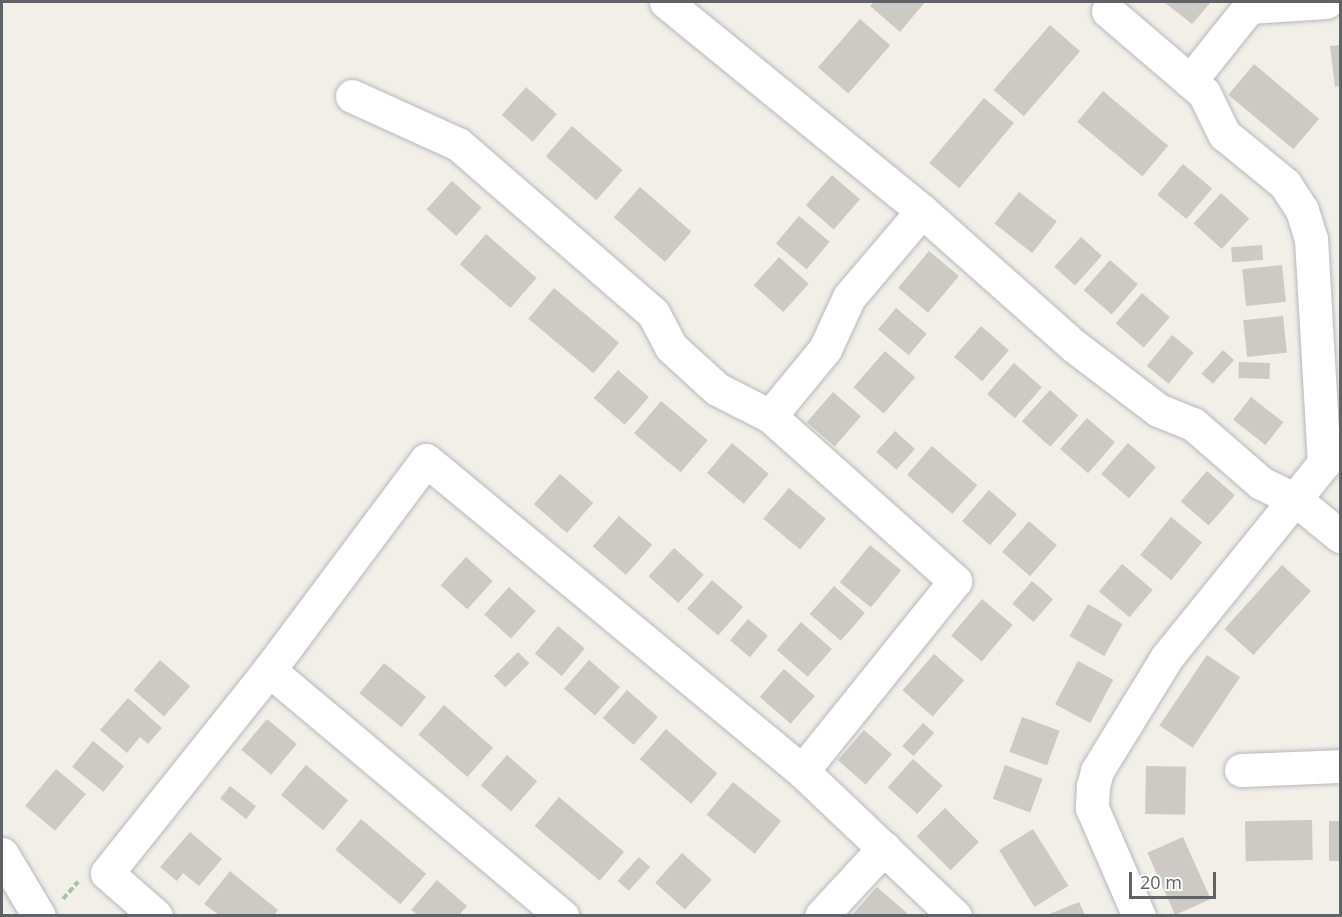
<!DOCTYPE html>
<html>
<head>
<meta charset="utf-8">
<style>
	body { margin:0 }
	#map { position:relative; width:1342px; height:917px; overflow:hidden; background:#f1efe8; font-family:"Open Sans",sans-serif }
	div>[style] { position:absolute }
	.building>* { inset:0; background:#cccac5; transform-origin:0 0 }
	.path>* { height:4px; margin-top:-2px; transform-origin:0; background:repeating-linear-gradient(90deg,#9cc7a9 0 6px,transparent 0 9px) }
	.roads { filter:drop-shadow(0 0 2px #b5b8bc) drop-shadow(0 0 2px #b5b8bc) }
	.minor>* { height:33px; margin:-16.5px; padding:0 16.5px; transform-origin:16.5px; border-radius:16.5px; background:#fff }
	span { translate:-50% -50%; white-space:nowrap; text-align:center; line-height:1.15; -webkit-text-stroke:4.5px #fff; paint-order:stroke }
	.frame { position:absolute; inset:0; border:3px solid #5f6368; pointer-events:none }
	.scale { position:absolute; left:1129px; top:872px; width:87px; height:27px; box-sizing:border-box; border:3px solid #5f6368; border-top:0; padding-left:8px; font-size:18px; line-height:21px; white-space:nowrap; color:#5f6368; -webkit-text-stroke:4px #fff; paint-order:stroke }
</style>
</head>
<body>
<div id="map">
	<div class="building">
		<div style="clip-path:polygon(874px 2px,925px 2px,900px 32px,870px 6px)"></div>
		<div style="clip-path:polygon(1164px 2px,1211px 2px,1192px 24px)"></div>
		<div style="left:860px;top:19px;width:40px;height:64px;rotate:41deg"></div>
		<div style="left:1050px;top:25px;width:40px;height:86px;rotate:41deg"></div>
		<div style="clip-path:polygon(1340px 45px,1340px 86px,1335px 87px,1330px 46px)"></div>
		<div style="left:1254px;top:64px;width:85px;height:40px;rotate:40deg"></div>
		<div style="left:526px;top:87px;width:41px;height:37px;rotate:41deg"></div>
		<div style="left:1103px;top:91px;width:85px;height:40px;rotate:40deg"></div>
		<div style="left:984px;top:98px;width:39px;height:85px;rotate:40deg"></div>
		<div style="left:572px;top:126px;width:67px;height:40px;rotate:41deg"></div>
		<div style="left:1183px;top:164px;width:38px;height:40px;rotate:40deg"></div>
		<div style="left:832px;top:175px;width:37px;height:40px;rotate:41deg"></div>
		<div style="left:452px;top:181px;width:40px;height:38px;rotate:42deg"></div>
		<div style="left:640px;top:187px;width:68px;height:40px;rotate:41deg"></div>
		<div style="left:1019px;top:192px;width:48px;height:40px;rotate:38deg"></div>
		<div style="left:1221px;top:193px;width:38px;height:41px;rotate:42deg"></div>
		<div style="left:799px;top:216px;width:40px;height:36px;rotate:40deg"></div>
		<div style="left:486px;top:234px;width:67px;height:40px;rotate:41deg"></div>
		<div style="left:1081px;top:237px;width:28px;height:40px;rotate:42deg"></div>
		<div style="left:1262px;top:245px;width:15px;height:31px;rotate:86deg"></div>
		<div style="left:929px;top:251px;width:39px;height:48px;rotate:40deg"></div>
		<div style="left:779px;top:257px;width:40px;height:38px;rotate:42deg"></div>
		<div style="left:1110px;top:260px;width:37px;height:40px;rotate:41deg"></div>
		<div style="left:1282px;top:265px;width:37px;height:40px;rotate:84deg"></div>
		<div style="left:554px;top:288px;width:85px;height:40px;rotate:40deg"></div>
		<div style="left:1142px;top:293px;width:37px;height:40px;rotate:41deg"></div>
		<div style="left:896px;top:308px;width:40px;height:28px;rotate:40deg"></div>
		<div style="left:1283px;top:316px;width:37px;height:40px;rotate:84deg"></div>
		<div style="left:981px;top:326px;width:37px;height:41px;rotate:41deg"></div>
		<div style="left:1172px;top:335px;width:28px;height:40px;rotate:39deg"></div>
		<div style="left:1223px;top:350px;width:15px;height:32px;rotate:42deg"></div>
		<div style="left:885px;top:351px;width:40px;height:48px;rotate:41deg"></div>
		<div style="left:1239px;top:362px;width:31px;height:16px;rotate:2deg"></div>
		<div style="left:1014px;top:363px;width:37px;height:41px;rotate:41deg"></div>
		<div style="left:618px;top:370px;width:41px;height:37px;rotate:41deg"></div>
		<div style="left:1050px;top:390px;width:38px;height:42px;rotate:42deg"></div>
		<div style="left:833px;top:392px;width:37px;height:40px;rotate:41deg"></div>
		<div style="left:1251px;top:397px;width:41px;height:29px;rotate:38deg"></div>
		<div style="left:661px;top:401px;width:61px;height:42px;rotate:40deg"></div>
		<div style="left:1087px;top:418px;width:37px;height:41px;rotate:41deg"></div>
		<div style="left:895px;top:431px;width:27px;height:28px;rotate:42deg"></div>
		<div style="left:732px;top:443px;width:48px;height:39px;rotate:40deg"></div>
		<div style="left:1128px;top:443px;width:37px;height:41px;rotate:41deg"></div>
		<div style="left:932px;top:446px;width:60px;height:38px;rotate:41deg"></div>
		<div style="left:1207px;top:471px;width:37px;height:40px;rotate:41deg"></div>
		<div style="left:560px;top:474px;width:44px;height:40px;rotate:41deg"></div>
		<div style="left:789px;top:488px;width:48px;height:40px;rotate:40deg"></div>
		<div style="left:989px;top:490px;width:37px;height:41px;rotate:41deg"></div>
		<div style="left:619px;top:516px;width:44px;height:40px;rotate:41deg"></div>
		<div style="left:1171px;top:517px;width:40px;height:49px;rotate:39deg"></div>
		<div style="left:1029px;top:521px;width:37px;height:41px;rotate:41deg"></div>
		<div style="left:870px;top:545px;width:40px;height:48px;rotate:39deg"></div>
		<div style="left:674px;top:548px;width:40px;height:38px;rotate:42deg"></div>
		<div style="left:466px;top:557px;width:36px;height:38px;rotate:42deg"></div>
		<div style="left:1122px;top:564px;width:40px;height:36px;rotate:40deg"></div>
		<div style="left:1282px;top:565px;width:39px;height:86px;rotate:42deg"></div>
		<div style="left:712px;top:580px;width:41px;height:38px;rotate:41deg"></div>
		<div style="left:1032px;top:581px;width:28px;height:30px;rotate:41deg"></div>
		<div style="left:834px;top:586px;width:41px;height:37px;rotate:41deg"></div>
		<div style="left:509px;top:587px;width:36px;height:37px;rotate:42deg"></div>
		<div style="left:982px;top:599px;width:40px;height:48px;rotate:40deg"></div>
		<div style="left:1088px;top:604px;width:40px;height:37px;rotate:30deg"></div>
		<div style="left:748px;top:619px;width:26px;height:28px;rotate:40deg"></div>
		<div style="left:801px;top:622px;width:41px;height:37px;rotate:41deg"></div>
		<div style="left:558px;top:626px;width:35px;height:36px;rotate:40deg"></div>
		<div style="left:518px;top:652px;width:16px;height:34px;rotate:45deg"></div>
		<div style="left:934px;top:654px;width:40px;height:48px;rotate:41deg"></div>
		<div style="left:1207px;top:655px;width:40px;height:85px;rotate:34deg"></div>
		<div style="left:160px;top:660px;width:40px;height:40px;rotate:41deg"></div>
		<div style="left:589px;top:660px;width:41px;height:38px;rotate:41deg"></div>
		<div style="left:1078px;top:661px;width:40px;height:49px;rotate:28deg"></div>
		<div style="left:384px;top:663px;width:54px;height:39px;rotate:39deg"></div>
		<div style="left:784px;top:669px;width:41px;height:37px;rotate:41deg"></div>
		<div style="left:627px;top:690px;width:41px;height:37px;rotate:41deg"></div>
		<div style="clip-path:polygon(128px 698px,162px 728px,148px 744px,140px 737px,127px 753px,100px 730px)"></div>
		<div style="left:444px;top:705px;width:65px;height:39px;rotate:41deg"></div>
		<div style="left:1022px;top:717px;width:40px;height:37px;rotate:20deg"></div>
		<div style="left:267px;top:719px;width:39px;height:40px;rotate:40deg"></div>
		<div style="left:923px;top:723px;width:15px;height:31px;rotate:42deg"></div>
		<div style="left:666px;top:729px;width:68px;height:40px;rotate:41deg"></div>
		<div style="left:864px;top:730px;width:37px;height:40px;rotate:41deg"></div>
		<div style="left:93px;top:741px;width:40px;height:33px;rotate:39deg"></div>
		<div style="left:507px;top:755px;width:40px;height:40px;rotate:41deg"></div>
		<div style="left:913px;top:759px;width:40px;height:38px;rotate:42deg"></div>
		<div style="left:306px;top:765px;width:55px;height:39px;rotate:40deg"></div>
		<div style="left:1005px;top:765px;width:40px;height:36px;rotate:20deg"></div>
		<div style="left:1146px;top:766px;width:40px;height:48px;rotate:1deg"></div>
		<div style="left:56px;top:769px;width:39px;height:48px;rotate:40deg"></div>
		<div style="left:733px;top:782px;width:62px;height:42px;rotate:39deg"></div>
		<div style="left:230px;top:786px;width:33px;height:16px;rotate:38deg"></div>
		<div style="left:559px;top:797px;width:85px;height:38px;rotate:40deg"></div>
		<div style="left:945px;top:808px;width:48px;height:40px;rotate:45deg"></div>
		<div style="left:361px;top:819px;width:85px;height:40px;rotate:40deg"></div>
		<div style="left:1312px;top:820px;width:40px;height:67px;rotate:89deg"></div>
		<div style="left:1340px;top:821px;width:40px;height:11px;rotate:90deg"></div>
		<div style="left:1033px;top:829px;width:67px;height:40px;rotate:58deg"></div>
		<div style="clip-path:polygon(190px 832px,222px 859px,199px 886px,183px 873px,177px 881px,160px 867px)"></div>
		<div style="left:1183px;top:837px;width:68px;height:39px;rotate:66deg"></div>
		<div style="left:682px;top:853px;width:40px;height:40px;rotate:42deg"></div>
		<div style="left:639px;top:857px;width:15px;height:32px;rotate:42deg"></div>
		<div style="clip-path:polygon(230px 871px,278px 910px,274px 915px,219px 915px,204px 904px)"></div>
		<div style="clip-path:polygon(437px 880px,467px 906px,459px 915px,418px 915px,411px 910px)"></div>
		<div style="clip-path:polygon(877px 887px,907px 913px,905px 915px,852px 915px)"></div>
		<div style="clip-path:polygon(1079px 902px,1085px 915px,1047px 915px)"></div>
	</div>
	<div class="path">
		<div style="left:63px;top:899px;width:23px;rotate:-49deg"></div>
	</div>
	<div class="roads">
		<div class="minor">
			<div style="left:666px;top:2px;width:330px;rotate:39.2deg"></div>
			<div style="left:922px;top:211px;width:203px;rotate:41.6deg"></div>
			<div style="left:1074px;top:346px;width:106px;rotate:37.3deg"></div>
			<div style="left:1158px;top:410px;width:38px;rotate:22deg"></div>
			<div style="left:1193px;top:424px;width:90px;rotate:40.9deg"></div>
			<div style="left:1261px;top:483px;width:39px;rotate:26deg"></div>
			<div style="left:1296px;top:500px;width:57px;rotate:39.3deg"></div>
			<div style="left:1108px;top:11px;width:126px;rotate:40.5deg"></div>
			<div style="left:1204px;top:93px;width:46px;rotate:64deg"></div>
			<div style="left:1224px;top:134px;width:79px;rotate:39.3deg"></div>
			<div style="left:1285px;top:184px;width:31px;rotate:57deg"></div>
			<div style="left:1302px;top:210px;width:30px;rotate:73deg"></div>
			<div style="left:1311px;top:239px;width:224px;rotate:86.7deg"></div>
			<div style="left:1324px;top:463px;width:250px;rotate:129deg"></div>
			<div style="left:1167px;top:657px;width:134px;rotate:121.6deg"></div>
			<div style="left:1097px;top:771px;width:16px;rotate:105deg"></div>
			<div style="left:1093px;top:786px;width:22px;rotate:93deg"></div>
			<div style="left:1092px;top:808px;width:118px;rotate:66.5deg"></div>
			<div style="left:1190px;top:81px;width:95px;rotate:-51.4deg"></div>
			<div style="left:1249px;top:7px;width:77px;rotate:-3.7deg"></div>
			<div style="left:352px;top:96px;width:116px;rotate:24.4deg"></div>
			<div style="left:458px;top:144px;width:258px;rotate:40.9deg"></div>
			<div style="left:653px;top:313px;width:38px;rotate:62deg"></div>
			<div style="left:671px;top:347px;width:62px;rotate:42.4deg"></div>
			<div style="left:717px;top:389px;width:59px;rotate:27deg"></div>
			<div style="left:770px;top:416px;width:248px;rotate:41.7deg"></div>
			<div style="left:955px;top:581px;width:244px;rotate:128.8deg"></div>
			<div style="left:770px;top:416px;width:87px;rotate:-50.6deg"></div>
			<div style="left:825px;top:349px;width:57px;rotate:-65.2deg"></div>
			<div style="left:849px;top:297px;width:113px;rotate:-49.7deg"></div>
			<div style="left:269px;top:670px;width:383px;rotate:40deg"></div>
			<div style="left:1241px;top:770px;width:99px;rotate:-2.3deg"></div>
			<div style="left:2px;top:854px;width:72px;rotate:59.2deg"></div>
			<div style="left:156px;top:916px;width:65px;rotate:-138.7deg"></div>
			<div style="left:107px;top:873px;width:260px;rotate:-51.4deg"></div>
			<div style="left:269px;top:670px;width:262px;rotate:-53.2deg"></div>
			<div style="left:426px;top:460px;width:488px;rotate:39.6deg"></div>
			<div style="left:802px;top:771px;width:211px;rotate:43.5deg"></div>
			<div style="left:821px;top:916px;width:93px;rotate:-47.2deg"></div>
		</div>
	</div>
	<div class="frame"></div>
	<div class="scale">20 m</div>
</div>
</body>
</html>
